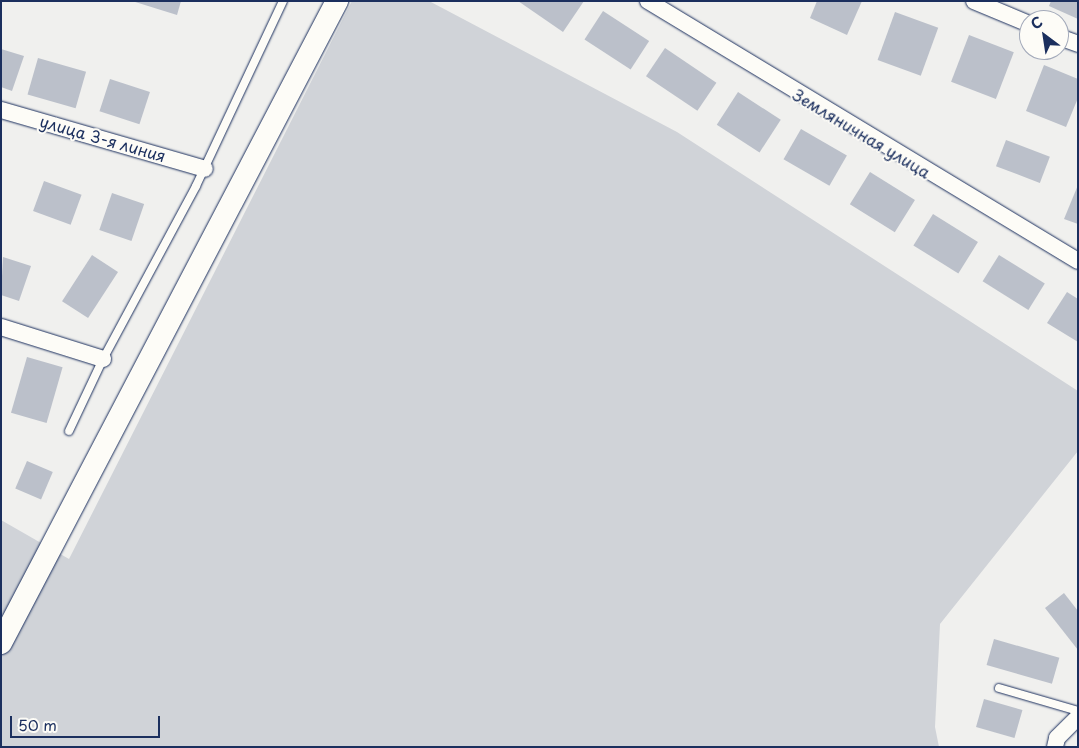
<!DOCTYPE html>
<html>
<head>
<meta charset="utf-8">
<style>
	body { margin:0 }
	#map { position:relative; width:1079px; height:748px; overflow:hidden; background:#f0f0ee; font-family:"Playpen Sans",sans-serif }
	div>[style] { position:absolute }
	.green>* { inset:0; background:#d0d3d8 }
	.building>* { inset:0; background:#bbc0ca; transform-origin:0 0 }
	.roads { filter:drop-shadow(0 0 1px #1b2f5e) drop-shadow(0 0 1px #1b2f5e) }
	.lane>* { height:8px; margin:-4px; padding:0 4px; transform-origin:4px; border-radius:4px; background:#fdfcf7 }
	.street>* { height:16px; margin:-8px; padding:0 8px; transform-origin:8px; border-radius:8px; background:#fdfcf7 }
	.secondary>* { height:22px; margin:-11px; padding:0 11px; transform-origin:11px; border-radius:11px; background:#fdfcf7 }
	span { translate:-50% -50%; white-space:nowrap; text-align:center; line-height:1.15; -webkit-text-stroke:4px #fdfcf7; paint-order:stroke }
	.street-label { font-size:16px; color:#1b2f5e }
	.frame { position:absolute; inset:0; border:2px solid #1b2f5e; pointer-events:none }
	.north { position:absolute; left:1019px; top:10px; width:50px; height:50px; box-sizing:border-box; background:#fdfcf7; border:1px solid #a3aaba; border-radius:50%; rotate:329deg; font-size:14px; font-weight:700; line-height:20px; text-align:center; color:#1b2f5e }
	.north::after { content:''; display:block; margin:auto; width:18px; height:22px; background:#1b2f5e; clip-path:polygon(50% 0,100% 100%,50% 72%,0 100%) }
	.scale { position:absolute; left:10px; top:716px; width:150px; height:22px; box-sizing:border-box; border:2px solid #1b2f5e; border-top:0; padding-left:6px; font-size:15px; line-height:18px; white-space:nowrap; color:#1b2f5e; -webkit-text-stroke:4px #fdfcf7; paint-order:stroke }
</style>
</head>
<body>
<div id="map">
	<div class="green">
		<div style="clip-path:polygon(352px 1px,429px 1px,677px 132px,1078px 391px,1078px 451px,940px 624px,935px 727px,939px 747px,1px 747px,1px 520px,69px 559px)"></div>
	</div>
	<div class="building">
		<div style="clip-path:polygon(132px 1px,181px 1px,177px 15px)"></div>
		<div style="clip-path:polygon(518px 1px,584px 1px,563px 32px)"></div>
		<div style="clip-path:polygon(817px 1px,862px 1px,847px 35px,810px 18px)"></div>
		<div style="clip-path:polygon(1051px 1px,1078px 1px,1078px 19px,1049px 6px)"></div>
		<div style="left:603px;top:11px;width:55px;height:34px;rotate:33deg"></div>
		<div style="left:895px;top:12px;width:46px;height:51px;rotate:20deg"></div>
		<div style="left:969px;top:35px;width:48px;height:50px;rotate:21deg"></div>
		<div style="left:665px;top:48px;width:62px;height:34px;rotate:34deg"></div>
		<div style="clip-path:polygon(1px 49px,24px 56px,12px 91px,1px 87px)"></div>
		<div style="left:38px;top:58px;width:50px;height:38px;rotate:16deg"></div>
		<div style="clip-path:polygon(1044px 65px,1078px 79px,1078px 98px,1066px 127px,1026px 111px)"></div>
		<div style="left:110px;top:79px;width:42px;height:34px;rotate:18deg"></div>
		<div style="left:738px;top:92px;width:51px;height:39px;rotate:33deg"></div>
		<div style="left:801px;top:129px;width:53px;height:35px;rotate:30deg"></div>
		<div style="left:1006px;top:140px;width:47px;height:28px;rotate:21deg"></div>
		<div style="left:870px;top:172px;width:53px;height:38px;rotate:32deg"></div>
		<div style="left:44px;top:181px;width:40px;height:32px;rotate:20deg"></div>
		<div style="clip-path:polygon(1078px 185px,1078px 224px,1064px 219px)"></div>
		<div style="left:112px;top:193px;width:34px;height:39px;rotate:19deg"></div>
		<div style="left:933px;top:214px;width:53px;height:37px;rotate:32deg"></div>
		<div style="left:92px;top:255px;width:31px;height:55px;rotate:33deg"></div>
		<div style="left:999px;top:255px;width:54px;height:31px;rotate:32deg"></div>
		<div style="clip-path:polygon(3px 257px,31px 266px,19px 301px,1px 295px)"></div>
		<div style="clip-path:polygon(1067px 292px,1078px 299px,1078px 342px,1047px 323px)"></div>
		<div style="left:27px;top:357px;width:37px;height:58px;rotate:16deg"></div>
		<div style="left:27px;top:461px;width:28px;height:30px;rotate:23deg"></div>
		<div style="clip-path:polygon(1064px 593px,1078px 611px,1078px 650px,1045px 608px)"></div>
		<div style="left:994px;top:639px;width:68px;height:27px;rotate:16deg"></div>
		<div style="left:984px;top:699px;width:40px;height:29px;rotate:16deg"></div>
	</div>
	<div class="roads">
		<div class="lane">
			<div style="left:69px;top:431px;width:80px;rotate:-64.7deg"></div>
			<div style="left:103px;top:359px;width:196px;rotate:-61.7deg"></div>
			<div style="left:196px;top:186px;width:204px;rotate:-64.8deg"></div>
			<div style="left:999px;top:688px;width:82px;rotate:16.2deg"></div>
		</div>
		<div class="street">
			<div style="left:648px;top:1px;width:502px;rotate:31.16deg"></div>
			<div style="left:974px;top:1px;width:60px;rotate:22.7deg"></div>
			<div style="left:1059px;top:37px;width:20px;rotate:20deg"></div>
			<div style="left:1px;top:110px;width:212px;rotate:16.1deg"></div>
			<div style="left:1px;top:327px;width:107px;rotate:17.4deg"></div>
			<div style="left:1055px;top:747px;width:9px;rotate:-77deg"></div>
			<div style="left:1057px;top:738px;width:30px;rotate:-45deg"></div>
		</div>
		<div class="secondary">
			<div style="left:1px;top:643px;width:725px;rotate:-62.37deg"></div>
		</div>
	</div>
	<div class="street-label">
		<span style="left:862px;top:133px;rotate:31deg">Земляничная улица</span>
		<span style="left:103px;top:138px;rotate:16deg">улица 3-я линия</span>
	</div>
	<div class="frame"></div>
	<div class="north">С</div>
	<div class="scale">50 m</div>
</div>
</body>
</html>
